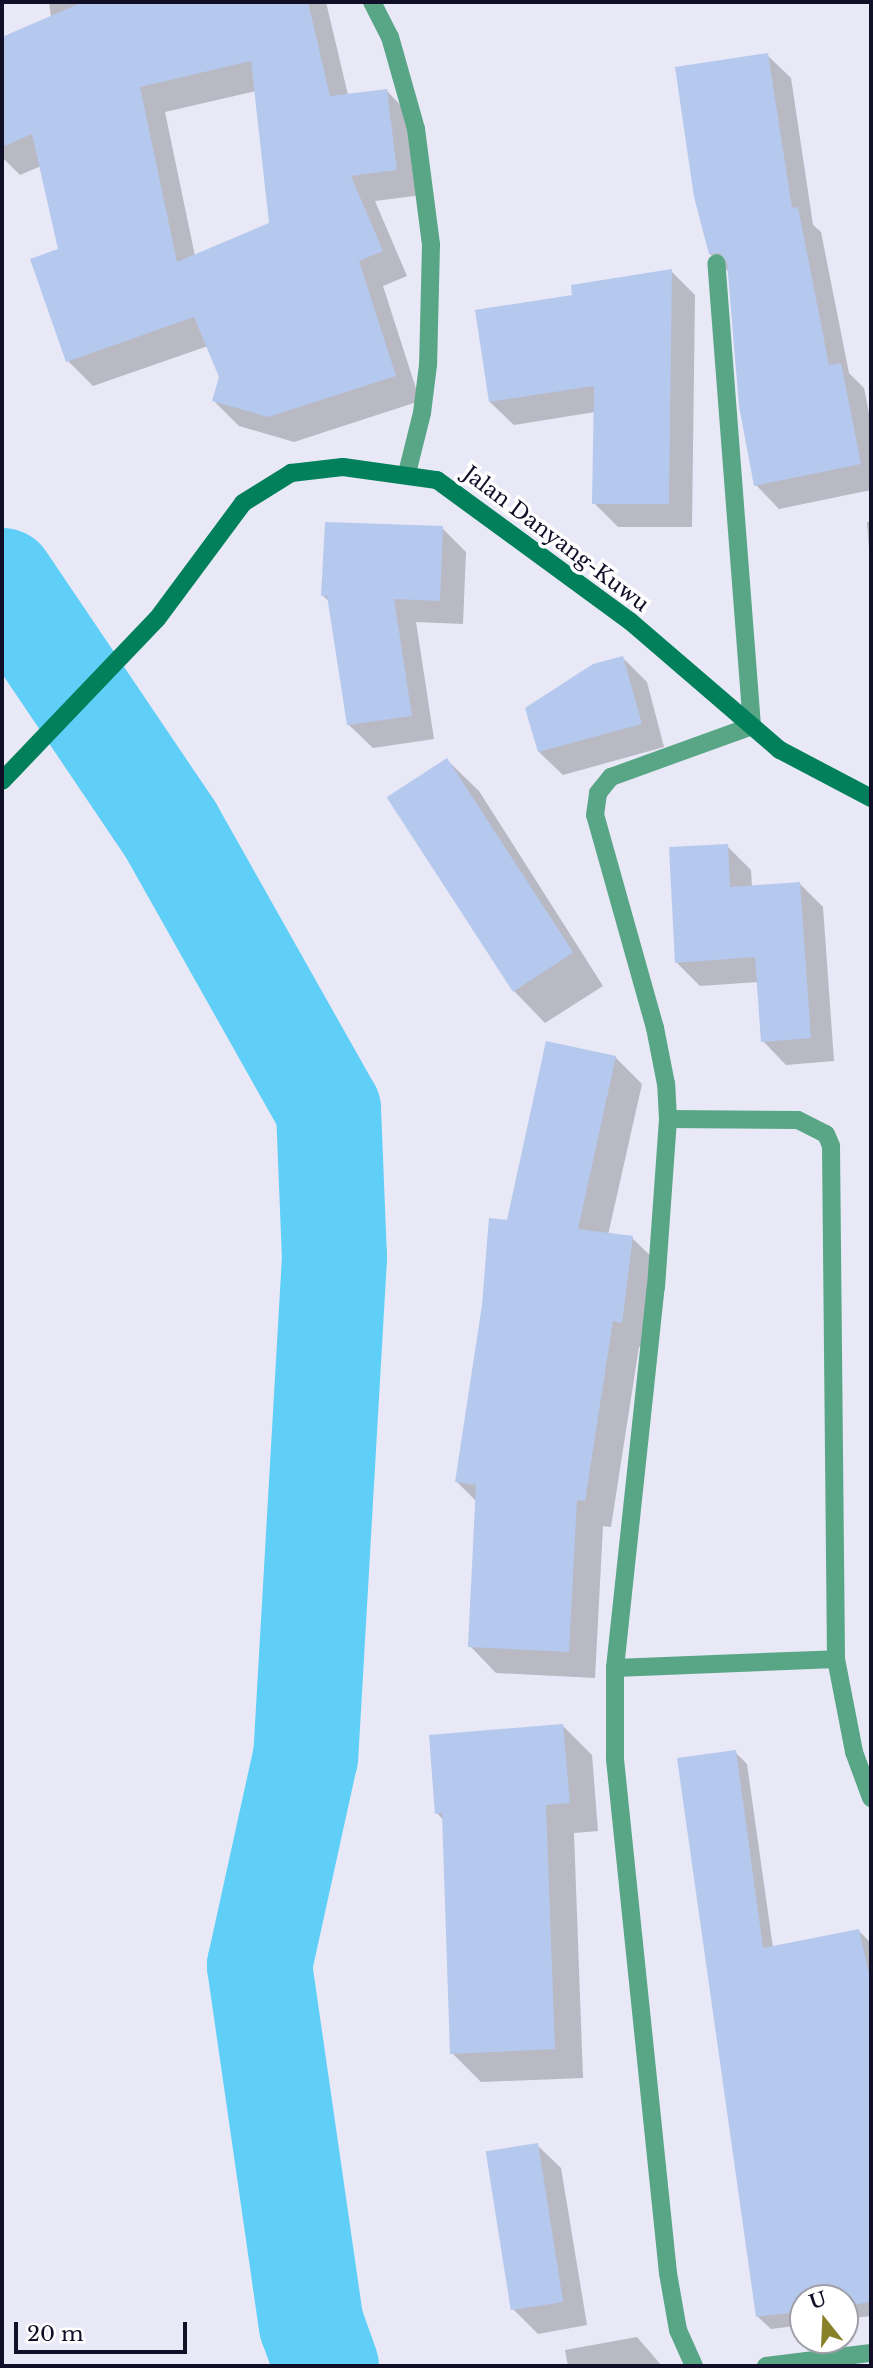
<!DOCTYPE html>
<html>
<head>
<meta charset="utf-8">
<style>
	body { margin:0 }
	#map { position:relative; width:873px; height:2368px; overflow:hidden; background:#e8e8f6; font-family:"Libre Baskerville",serif }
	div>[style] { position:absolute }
	.shadow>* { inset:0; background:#0003 }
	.river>* { height:105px; margin:-52.5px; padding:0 52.5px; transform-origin:52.5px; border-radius:52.5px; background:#5fcff7 }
	.building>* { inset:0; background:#b5c8ee; transform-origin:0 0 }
	.street>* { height:18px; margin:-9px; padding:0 9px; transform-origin:9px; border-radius:9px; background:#58a686 }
	.secondary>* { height:18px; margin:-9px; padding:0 9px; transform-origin:9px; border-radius:9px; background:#01805b }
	span { translate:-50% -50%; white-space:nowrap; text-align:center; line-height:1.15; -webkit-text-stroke:7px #fff; paint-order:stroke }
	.street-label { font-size:21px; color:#110e27 }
	.frame { position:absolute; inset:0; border:4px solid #110e27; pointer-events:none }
	.north { position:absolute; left:789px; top:2284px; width:70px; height:70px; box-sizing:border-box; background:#fff; border:2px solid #a09fa9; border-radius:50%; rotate:342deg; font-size:19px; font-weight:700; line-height:28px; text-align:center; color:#110e27 }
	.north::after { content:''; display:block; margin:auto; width:24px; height:32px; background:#888129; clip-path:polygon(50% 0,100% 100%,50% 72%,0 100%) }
	.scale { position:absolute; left:14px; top:2322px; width:173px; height:32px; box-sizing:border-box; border:4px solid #110e27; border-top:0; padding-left:9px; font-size:21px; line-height:24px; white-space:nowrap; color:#110e27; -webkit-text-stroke:5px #fff; paint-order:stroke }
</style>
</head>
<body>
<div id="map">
	<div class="shadow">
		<div style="clip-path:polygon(evenodd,49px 2px,326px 2px,348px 95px,386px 90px,411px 116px,422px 195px,375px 201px,407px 276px,383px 286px,420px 401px,294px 442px,239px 426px,214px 401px,221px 377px,208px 346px,93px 386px,68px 361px,60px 250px,41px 166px,20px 175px,2px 157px,2px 39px,51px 17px,49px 2px,256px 91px,271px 224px,195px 256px,165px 112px,256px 91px)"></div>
		<div style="clip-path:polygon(767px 55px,791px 78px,813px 225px,821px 232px,849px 373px,864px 388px,871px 423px,871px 490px,779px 509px,756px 485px,730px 273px,710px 254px)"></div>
		<div style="clip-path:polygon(671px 271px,695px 295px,692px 527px,618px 527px,594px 503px,595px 412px,514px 425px,490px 402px,574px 297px)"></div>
		<div style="clip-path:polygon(867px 522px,871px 522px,871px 574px)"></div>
		<div style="clip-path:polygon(442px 528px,466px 552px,463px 624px,416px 622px,434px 739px,373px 748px,349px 725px,330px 602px,323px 596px)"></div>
		<div style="clip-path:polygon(623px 658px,647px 682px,664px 747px,563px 775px,539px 752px)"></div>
		<div style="clip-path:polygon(447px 760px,479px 791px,603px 986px,545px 1023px,514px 991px)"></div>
		<div style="clip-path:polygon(727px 846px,751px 870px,752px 887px,799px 883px,823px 907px,834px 1061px,786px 1065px,763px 1041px,758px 982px,700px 986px,676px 962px)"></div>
		<div style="clip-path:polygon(615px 1057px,642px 1084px,608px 1235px,632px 1238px,659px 1264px,648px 1348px,639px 1347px,611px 1527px,603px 1526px,595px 1678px,496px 1673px,470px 1646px,477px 1502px,457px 1482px,508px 1222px)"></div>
		<div style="clip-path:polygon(563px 1726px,592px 1755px,598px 1831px,574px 1833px,583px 2078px,481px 2082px,452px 2053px,444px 1821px,437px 1813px)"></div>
		<div style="clip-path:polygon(735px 1752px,747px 1764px,773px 1948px,859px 1931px,871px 1943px,871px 2316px,845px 2319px,845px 2298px,803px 2298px,803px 2325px,771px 2329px,758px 2317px)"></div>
		<div style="clip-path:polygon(537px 2145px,561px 2168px,587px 2325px,538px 2334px,514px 2310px)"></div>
		<div style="clip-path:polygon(637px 2337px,662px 2366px,568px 2366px,565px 2350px)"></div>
	</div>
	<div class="river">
		<div style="left:2px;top:580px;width:300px;rotate:56deg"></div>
		<div style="left:170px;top:829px;width:322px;rotate:60.6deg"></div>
		<div style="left:328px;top:1109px;width:148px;rotate:87.7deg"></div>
		<div style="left:334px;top:1257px;width:500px;rotate:93.3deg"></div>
		<div style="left:305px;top:1756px;width:214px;rotate:102.4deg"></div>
		<div style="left:259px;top:1965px;width:363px;rotate:81.8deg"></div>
		<div style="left:311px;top:2324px;width:45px;rotate:70.3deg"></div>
	</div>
	<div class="building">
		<div style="clip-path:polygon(evenodd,83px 2px,308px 2px,330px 96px,387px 89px,397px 170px,351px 176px,383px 251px,359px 261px,396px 376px,268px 417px,212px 401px,219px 377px,194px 317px,66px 362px,30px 259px,58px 249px,32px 134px,2px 147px,2px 37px,83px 2px,251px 61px,269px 223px,177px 262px,140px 87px,251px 61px)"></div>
		<div style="clip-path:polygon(768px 53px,792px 208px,798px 207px,829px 365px,841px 363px,861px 464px,754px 486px,739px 406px,727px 262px,720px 253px,709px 254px,694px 197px,675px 67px)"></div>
		<div style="clip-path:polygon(672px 269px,669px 504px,592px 504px,594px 386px,489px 402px,475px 310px,572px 295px,571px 285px)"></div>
		<div style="clip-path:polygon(325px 522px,443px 526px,440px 601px,394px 599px,412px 716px,347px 725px,327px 596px,321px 596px)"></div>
		<div style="clip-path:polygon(623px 656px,642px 724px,538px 752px,525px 708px,593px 664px)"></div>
		<div style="left:447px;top:758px;width:232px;height:72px;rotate:57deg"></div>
		<div style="clip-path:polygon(728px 844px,730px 887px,800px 882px,811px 1038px,761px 1042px,755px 957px,675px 963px,669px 847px)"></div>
		<div style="clip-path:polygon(546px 1041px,616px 1056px,578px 1229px,633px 1236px,622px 1323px,613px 1321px,585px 1501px,577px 1500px,569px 1652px,468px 1647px,476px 1485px,455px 1482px,482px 1305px,489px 1218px,507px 1220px)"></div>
		<div style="clip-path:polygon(563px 1724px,570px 1803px,546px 1805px,555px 2049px,450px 2054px,442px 1813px,435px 1814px,429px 1735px)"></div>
		<div style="clip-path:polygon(736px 1750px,763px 1948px,859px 1929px,871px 1983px,871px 2302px,845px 2306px,845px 2298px,803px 2298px,803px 2311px,756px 2317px,677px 1758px)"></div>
		<div style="left:538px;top:2143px;width:161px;height:53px;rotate:81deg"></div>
	</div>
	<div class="street">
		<div style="left:372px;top:2px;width:39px;rotate:63deg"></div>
		<div style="left:390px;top:37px;width:96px;rotate:74.2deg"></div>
		<div style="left:416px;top:129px;width:117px;rotate:82.6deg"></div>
		<div style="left:431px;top:245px;width:120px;rotate:91.4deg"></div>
		<div style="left:428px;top:365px;width:48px;rotate:97.1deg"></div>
		<div style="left:422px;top:413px;width:62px;rotate:104deg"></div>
		<div style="left:668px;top:1119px;width:130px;rotate:0.4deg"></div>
		<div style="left:798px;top:1120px;width:31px;rotate:27deg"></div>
		<div style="left:826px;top:1134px;width:13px;rotate:67deg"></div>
		<div style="left:831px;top:1146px;width:513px;rotate:89.44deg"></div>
		<div style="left:836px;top:1659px;width:95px;rotate:79deg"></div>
		<div style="left:854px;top:1752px;width:49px;rotate:69.7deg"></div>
		<div style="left:615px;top:1668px;width:221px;rotate:-2.3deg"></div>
		<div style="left:694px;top:2366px;width:39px;rotate:-114deg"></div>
		<div style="left:678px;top:2330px;width:58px;rotate:-100deg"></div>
		<div style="left:668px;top:2273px;width:517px;rotate:-95.89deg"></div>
		<div style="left:615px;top:1759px;width:91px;rotate:-90deg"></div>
		<div style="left:615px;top:1668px;width:383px;rotate:-83.9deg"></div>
		<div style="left:656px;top:1287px;width:168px;rotate:-85.9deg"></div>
		<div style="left:668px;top:1119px;width:35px;rotate:-93deg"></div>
		<div style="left:666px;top:1084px;width:57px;rotate:-101.1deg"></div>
		<div style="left:655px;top:1028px;width:221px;rotate:-105.7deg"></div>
		<div style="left:595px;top:815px;width:22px;rotate:-82deg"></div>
		<div style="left:598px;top:793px;width:21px;rotate:-51deg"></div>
		<div style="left:611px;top:777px;width:150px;rotate:-19.9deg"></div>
		<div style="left:752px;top:726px;width:464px;rotate:-94.4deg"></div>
		<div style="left:766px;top:2366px;width:106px;rotate:-7.1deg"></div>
	</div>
	<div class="secondary">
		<div style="left:2px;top:781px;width:224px;rotate:-46.3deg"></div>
		<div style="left:157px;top:619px;width:144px;rotate:-53.4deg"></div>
		<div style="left:243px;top:503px;width:57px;rotate:-32deg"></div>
		<div style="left:291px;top:473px;width:52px;rotate:-6.6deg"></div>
		<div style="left:343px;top:467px;width:95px;rotate:7.9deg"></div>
		<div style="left:437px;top:480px;width:240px;rotate:36.2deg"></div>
		<div style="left:631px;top:622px;width:196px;rotate:40.7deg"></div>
		<div style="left:780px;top:750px;width:103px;rotate:27.8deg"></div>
	</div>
	<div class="street-label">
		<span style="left:556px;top:539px;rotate:37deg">Jalan Danyang-Kuwu</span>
	</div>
	<div class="frame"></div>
	<div class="north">U</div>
	<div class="scale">20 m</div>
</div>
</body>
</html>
